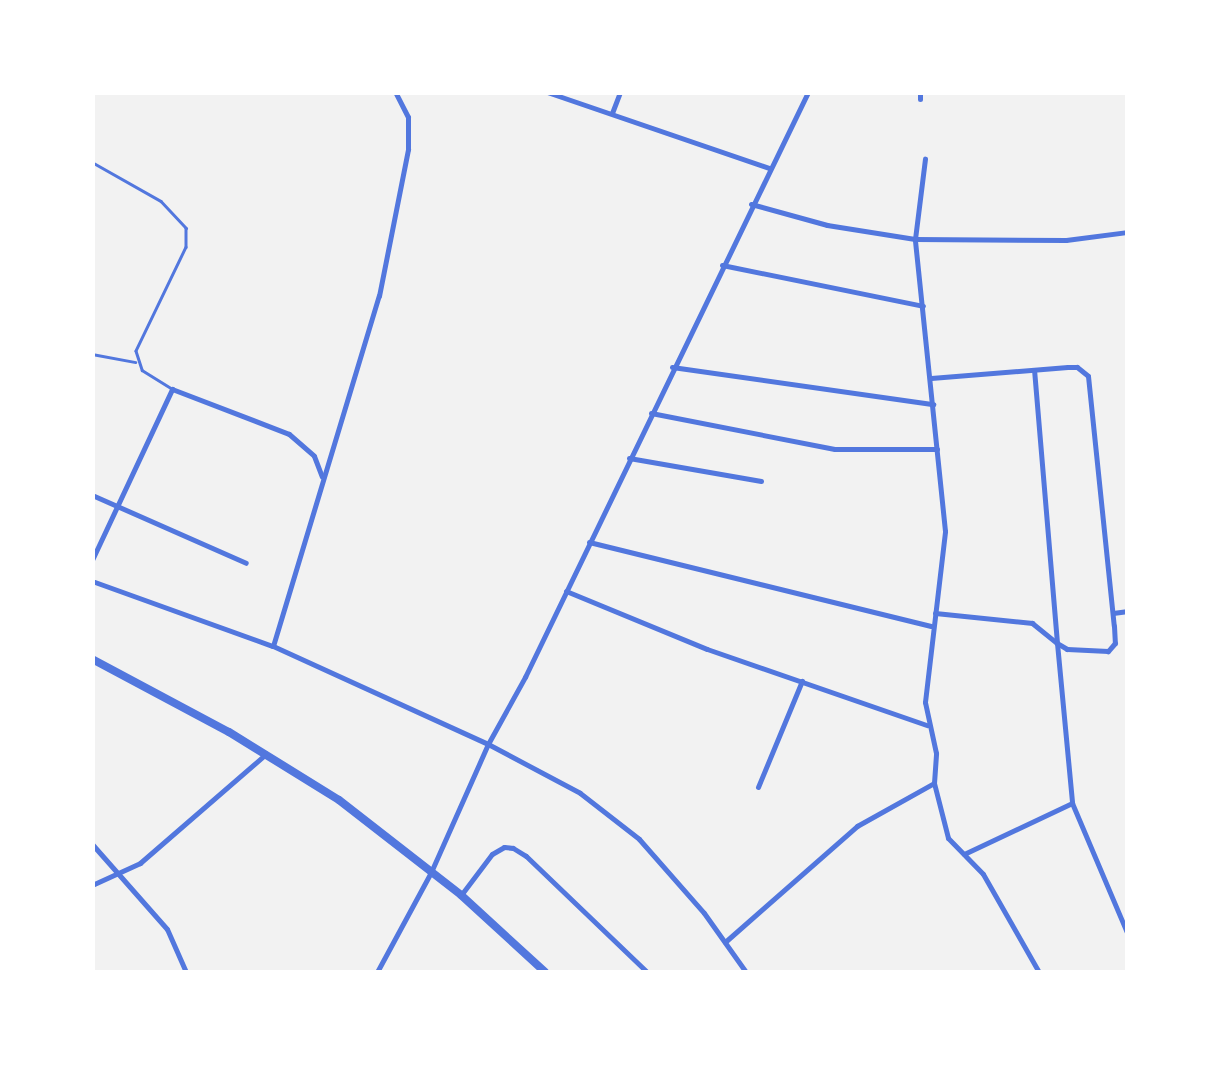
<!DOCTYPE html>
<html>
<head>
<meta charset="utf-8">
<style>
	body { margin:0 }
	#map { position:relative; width:1220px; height:1065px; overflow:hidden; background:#f2f2f2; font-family:"Alegreya Sans",sans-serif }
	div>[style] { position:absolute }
	.service>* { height:2.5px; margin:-1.25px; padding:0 1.25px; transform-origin:1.25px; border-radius:1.25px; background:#5277de }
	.minor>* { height:5px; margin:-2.5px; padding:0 2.5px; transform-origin:2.5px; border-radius:2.5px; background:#5277de }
	.tertiary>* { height:8px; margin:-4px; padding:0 4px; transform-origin:4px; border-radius:4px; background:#5277de }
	span { translate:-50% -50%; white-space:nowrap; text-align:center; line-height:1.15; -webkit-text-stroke:10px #fff; paint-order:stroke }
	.frame { position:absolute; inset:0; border:95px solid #fff; pointer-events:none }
</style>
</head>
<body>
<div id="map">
	<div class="service">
		<div style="left:92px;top:162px;width:79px;rotate:29.5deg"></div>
		<div style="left:161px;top:201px;width:37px;rotate:47deg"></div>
		<div style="left:186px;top:228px;width:19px;rotate:90deg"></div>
		<div style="left:186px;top:247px;width:115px;rotate:115.7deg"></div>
		<div style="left:136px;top:351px;width:20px;rotate:72deg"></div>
		<div style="left:142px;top:370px;width:36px;rotate:32deg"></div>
		<div style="left:92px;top:354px;width:44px;rotate:10.5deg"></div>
	</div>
	<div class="minor">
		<div style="left:547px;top:92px;width:235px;rotate:18.9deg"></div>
		<div style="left:920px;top:99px;width:7px;rotate:-90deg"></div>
		<div style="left:612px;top:113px;width:22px;rotate:-69deg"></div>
		<div style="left:751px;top:204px;width:79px;rotate:15.4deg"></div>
		<div style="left:827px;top:225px;width:89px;rotate:9deg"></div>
		<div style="left:915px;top:239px;width:151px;rotate:0.4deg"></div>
		<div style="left:1066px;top:240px;width:63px;rotate:-7.4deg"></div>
		<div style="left:722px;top:265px;width:205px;rotate:11.5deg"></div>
		<div style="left:672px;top:367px;width:264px;rotate:8.1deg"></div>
		<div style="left:931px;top:378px;width:137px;rotate:-4.6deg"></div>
		<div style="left:1068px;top:367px;width:9px"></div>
		<div style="left:1077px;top:367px;width:14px;rotate:39deg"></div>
		<div style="left:1088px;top:376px;width:251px;rotate:84.1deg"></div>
		<div style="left:1114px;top:626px;width:17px;rotate:87deg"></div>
		<div style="left:1115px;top:643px;width:11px;rotate:131deg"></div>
		<div style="left:1108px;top:651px;width:41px;rotate:-177.2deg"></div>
		<div style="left:1067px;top:649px;width:12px;rotate:-149deg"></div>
		<div style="left:1057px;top:643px;width:273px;rotate:-94.8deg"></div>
		<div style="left:651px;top:413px;width:187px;rotate:11.1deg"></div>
		<div style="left:835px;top:449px;width:102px"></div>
		<div style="left:629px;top:458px;width:134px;rotate:9.9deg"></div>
		<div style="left:92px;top:495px;width:168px;rotate:23.8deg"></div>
		<div style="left:589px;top:542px;width:352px;rotate:13.8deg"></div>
		<div style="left:92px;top:560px;width:189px;rotate:-64.9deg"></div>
		<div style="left:172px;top:389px;width:125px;rotate:21deg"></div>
		<div style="left:289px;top:434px;width:33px;rotate:41deg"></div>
		<div style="left:314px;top:456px;width:22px;rotate:69deg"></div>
		<div style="left:92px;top:581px;width:192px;rotate:19.8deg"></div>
		<div style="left:273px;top:646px;width:236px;rotate:24.5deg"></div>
		<div style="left:488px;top:744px;width:104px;rotate:28deg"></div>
		<div style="left:580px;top:793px;width:75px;rotate:37.9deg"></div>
		<div style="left:639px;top:839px;width:98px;rotate:48.7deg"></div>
		<div style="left:704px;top:913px;width:72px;rotate:54.6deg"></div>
		<div style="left:566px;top:591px;width:152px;rotate:22.4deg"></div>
		<div style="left:707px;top:649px;width:233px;rotate:19.1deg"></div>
		<div style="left:935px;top:613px;width:98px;rotate:5.9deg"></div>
		<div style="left:1032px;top:623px;width:32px;rotate:39deg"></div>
		<div style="left:1057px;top:643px;width:161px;rotate:84.6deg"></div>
		<div style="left:1072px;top:803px;width:143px;rotate:67deg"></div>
		<div style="left:1113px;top:613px;width:15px;rotate:-8deg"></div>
		<div style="left:273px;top:646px;width:366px;rotate:-73.2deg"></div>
		<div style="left:379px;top:296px;width:150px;rotate:-78.8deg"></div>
		<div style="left:408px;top:149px;width:32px;rotate:-90deg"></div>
		<div style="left:408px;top:117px;width:28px;rotate:-117deg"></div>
		<div style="left:934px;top:783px;width:57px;rotate:75.7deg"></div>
		<div style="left:948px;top:838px;width:50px;rotate:45.8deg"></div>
		<div style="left:983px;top:874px;width:113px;rotate:60.3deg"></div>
		<div style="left:758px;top:787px;width:115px;rotate:-67.5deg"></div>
		<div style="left:92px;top:844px;width:113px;rotate:48.6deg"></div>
		<div style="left:167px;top:929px;width:47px;rotate:66.2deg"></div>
		<div style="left:964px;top:854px;width:119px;rotate:-25.3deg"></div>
		<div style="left:92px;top:885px;width:53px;rotate:-24.6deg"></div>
		<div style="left:140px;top:863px;width:167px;rotate:-40.9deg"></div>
		<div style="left:461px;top:895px;width:51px;rotate:-52.9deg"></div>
		<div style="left:492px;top:854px;width:14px;rotate:-30deg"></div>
		<div style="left:504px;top:847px;width:9px;rotate:6deg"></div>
		<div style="left:513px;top:848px;width:15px;rotate:32deg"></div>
		<div style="left:526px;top:856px;width:168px;rotate:43.8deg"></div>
		<div style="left:725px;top:942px;width:176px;rotate:-41.3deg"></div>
		<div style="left:857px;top:826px;width:88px;rotate:-29.2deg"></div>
		<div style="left:934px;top:783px;width:30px;rotate:-86deg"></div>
		<div style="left:936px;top:753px;width:52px;rotate:-102.2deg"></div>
		<div style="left:925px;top:702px;width:172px;rotate:-83.3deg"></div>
		<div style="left:945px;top:531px;width:294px;rotate:-95.9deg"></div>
		<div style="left:915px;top:239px;width:81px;rotate:-82.9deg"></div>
		<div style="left:377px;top:972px;width:114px;rotate:-61.6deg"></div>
		<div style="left:431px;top:872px;width:140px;rotate:-66deg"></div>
		<div style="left:488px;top:744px;width:77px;rotate:-61.1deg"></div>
		<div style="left:525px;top:677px;width:650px;rotate:-64.18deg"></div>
	</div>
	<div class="tertiary">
		<div style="left:92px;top:659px;width:155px;rotate:28.1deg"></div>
		<div style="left:229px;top:732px;width:129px;rotate:31.7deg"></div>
		<div style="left:339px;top:800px;width:155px;rotate:37.9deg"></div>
		<div style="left:461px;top:895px;width:114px;rotate:42.5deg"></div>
	</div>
	<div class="frame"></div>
</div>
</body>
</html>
